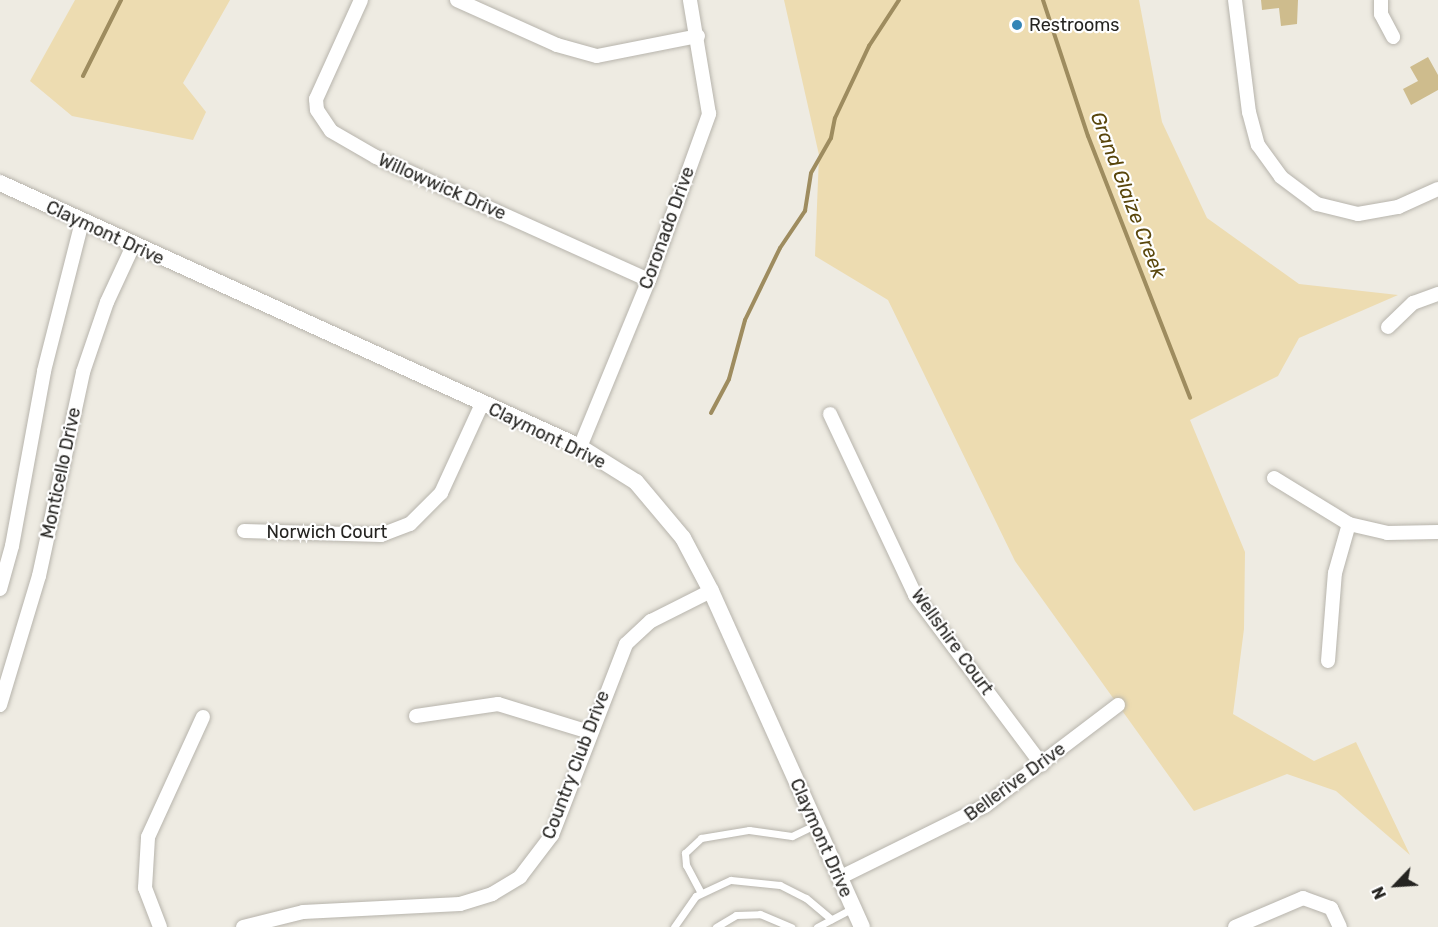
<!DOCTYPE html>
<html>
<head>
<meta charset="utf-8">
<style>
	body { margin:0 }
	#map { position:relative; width:1438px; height:927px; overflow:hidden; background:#eeebe2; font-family:Rubik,sans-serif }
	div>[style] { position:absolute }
	.green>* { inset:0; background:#eddcb1 }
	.stream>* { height:4px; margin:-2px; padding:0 2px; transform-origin:2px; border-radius:2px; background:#9e8c5f }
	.building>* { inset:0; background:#cebc8d }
	.roads { filter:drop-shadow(0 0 2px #b7b4ac) drop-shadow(0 0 2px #b7b4ac) }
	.service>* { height:7px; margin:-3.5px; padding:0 3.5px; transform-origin:3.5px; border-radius:3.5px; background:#fff }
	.minor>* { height:14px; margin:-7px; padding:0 7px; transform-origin:7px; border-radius:7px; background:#fff }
	.tertiary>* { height:16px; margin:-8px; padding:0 8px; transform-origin:8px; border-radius:8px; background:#fff }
	.dots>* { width:16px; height:16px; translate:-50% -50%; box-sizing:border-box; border:3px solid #fff; border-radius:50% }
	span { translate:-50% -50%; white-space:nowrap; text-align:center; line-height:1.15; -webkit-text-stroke:4.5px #fff; paint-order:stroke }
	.poi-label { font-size:18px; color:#252421 }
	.left { translate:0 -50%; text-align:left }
	.street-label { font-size:18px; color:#252421 }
	.water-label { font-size:20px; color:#59460b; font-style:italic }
	.north { position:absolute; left:1366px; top:855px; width:60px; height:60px; -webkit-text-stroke:4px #fff; paint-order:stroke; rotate:245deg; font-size:16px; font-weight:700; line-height:24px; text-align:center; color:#252421 }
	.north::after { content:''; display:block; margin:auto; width:21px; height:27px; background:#252421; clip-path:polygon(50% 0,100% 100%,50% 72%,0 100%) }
</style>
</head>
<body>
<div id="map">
	<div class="green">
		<div style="clip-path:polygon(75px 0,230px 0,183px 83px,206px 112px,193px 140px,72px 116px,30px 81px)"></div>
		<div style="clip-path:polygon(784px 0,1139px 0,1162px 122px,1207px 218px,1299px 284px,1398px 295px,1299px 338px,1278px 376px,1190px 420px,1245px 552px,1244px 629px,1233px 714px,1314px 761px,1356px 742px,1410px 855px,1336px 791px,1287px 774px,1194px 811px,1015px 561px,888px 300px,815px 256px,819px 155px)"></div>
	</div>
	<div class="stream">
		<div style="left:1043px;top:0;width:143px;rotate:71.7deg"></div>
		<div style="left:1088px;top:136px;width:281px;rotate:68.7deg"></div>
		<div style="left:83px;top:76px;width:85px;rotate:-63.4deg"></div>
		<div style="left:711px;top:413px;width:38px;rotate:-62deg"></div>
		<div style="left:729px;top:379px;width:61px;rotate:-74.8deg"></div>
		<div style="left:745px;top:320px;width:80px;rotate:-64.1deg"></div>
		<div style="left:780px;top:248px;width:45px;rotate:-56deg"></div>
		<div style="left:805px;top:211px;width:38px;rotate:-81deg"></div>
		<div style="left:811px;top:173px;width:40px;rotate:-60.3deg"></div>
		<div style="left:831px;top:138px;width:20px;rotate:-79deg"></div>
		<div style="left:835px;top:118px;width:80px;rotate:-64.7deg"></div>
		<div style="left:869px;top:46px;width:55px;rotate:-56.9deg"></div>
	</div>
	<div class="building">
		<div style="clip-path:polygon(1261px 0,1298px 0,1297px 24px,1281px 26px,1279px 8px,1262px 10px)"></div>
		<div style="clip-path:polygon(1428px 57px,1438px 75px,1438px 90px,1411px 105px,1403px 89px,1418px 81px,1410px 67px)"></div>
	</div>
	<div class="roads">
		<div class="service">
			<div style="left:701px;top:893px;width:32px;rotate:-118deg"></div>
			<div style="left:686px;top:865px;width:12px;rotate:-95deg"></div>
			<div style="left:685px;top:853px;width:22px;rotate:-43deg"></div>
			<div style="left:701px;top:838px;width:49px;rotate:-9.5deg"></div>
			<div style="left:749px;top:830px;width:43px;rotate:7.9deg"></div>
			<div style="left:792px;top:836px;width:25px;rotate:-26deg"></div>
			<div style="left:674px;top:927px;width:38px;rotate:-55deg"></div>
			<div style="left:696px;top:896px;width:38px;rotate:-25deg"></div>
			<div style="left:731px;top:880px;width:49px;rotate:5.8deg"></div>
			<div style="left:780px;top:885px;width:29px;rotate:27deg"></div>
			<div style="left:806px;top:898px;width:33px;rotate:40deg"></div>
			<div style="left:716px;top:927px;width:23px;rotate:-31deg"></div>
			<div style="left:736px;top:915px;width:24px;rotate:-2deg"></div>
			<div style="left:760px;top:914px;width:34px;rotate:23deg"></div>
			<div style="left:817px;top:927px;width:41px;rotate:-27.8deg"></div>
		</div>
		<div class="minor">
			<div style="left:361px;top:0;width:109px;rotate:114.4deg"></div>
			<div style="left:316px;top:99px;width:11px;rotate:85deg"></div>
			<div style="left:317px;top:110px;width:25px;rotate:56deg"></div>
			<div style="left:331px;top:131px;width:52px;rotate:30deg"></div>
			<div style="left:376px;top:157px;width:299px;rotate:24.3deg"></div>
			<div style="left:457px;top:0;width:110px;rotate:24.2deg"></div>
			<div style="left:557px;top:45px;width:41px;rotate:15.4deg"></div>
			<div style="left:597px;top:56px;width:103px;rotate:-11.2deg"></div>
			<div style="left:1235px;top:0;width:113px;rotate:82.9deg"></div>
			<div style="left:1249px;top:112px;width:34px;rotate:75deg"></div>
			<div style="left:1258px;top:145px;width:39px;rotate:54deg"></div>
			<div style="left:1281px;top:177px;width:45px;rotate:36.9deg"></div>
			<div style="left:1317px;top:204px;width:42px;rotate:13.7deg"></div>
			<div style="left:1358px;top:214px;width:41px;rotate:-9.9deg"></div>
			<div style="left:1398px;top:207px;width:44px;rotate:-24.2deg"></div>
			<div style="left:1381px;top:0;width:14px;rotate:90deg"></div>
			<div style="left:1381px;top:14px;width:26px;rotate:62deg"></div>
			<div style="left:1388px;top:327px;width:35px;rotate:-44deg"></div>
			<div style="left:1413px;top:303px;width:27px;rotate:-20deg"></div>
			<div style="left:830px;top:414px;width:200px;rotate:64.8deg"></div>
			<div style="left:915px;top:595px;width:212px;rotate:53.2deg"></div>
			<div style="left:580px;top:447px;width:181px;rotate:-67.6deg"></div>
			<div style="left:649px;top:280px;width:177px;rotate:-70.1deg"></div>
			<div style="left:709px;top:114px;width:116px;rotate:-99.5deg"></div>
			<div style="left:1274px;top:478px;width:88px;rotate:31.5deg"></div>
			<div style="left:1349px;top:524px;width:39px;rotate:13deg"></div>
			<div style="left:1387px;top:533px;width:51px;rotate:-1.1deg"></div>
			<div style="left:244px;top:531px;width:137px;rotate:1.7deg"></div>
			<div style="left:381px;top:535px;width:31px;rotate:-21deg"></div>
			<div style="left:410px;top:524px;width:44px;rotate:-45deg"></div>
			<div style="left:441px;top:493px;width:98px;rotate:-65.3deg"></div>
			<div style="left:0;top:589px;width:45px;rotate:-74.4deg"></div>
			<div style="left:12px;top:546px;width:178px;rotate:-79.6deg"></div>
			<div style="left:44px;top:371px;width:154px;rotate:-75.7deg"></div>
			<div style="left:1328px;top:661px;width:88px;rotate:-85.5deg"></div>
			<div style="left:1335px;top:573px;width:51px;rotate:-74.1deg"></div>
			<div style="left:0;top:705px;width:135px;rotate:-73.2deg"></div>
			<div style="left:39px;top:576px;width:209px;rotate:-77.8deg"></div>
			<div style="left:83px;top:372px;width:74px;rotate:-71.1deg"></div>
			<div style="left:107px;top:302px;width:62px;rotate:-65.1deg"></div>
			<div style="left:416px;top:716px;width:83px;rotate:-8.3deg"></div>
			<div style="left:498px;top:704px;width:95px;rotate:17.1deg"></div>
			<div style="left:839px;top:878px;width:163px;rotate:-26.3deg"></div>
			<div style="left:985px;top:806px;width:167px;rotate:-37.2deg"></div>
			<div style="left:160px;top:927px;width:42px;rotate:-111deg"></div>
			<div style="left:145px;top:888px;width:51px;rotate:-86.6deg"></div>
			<div style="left:148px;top:837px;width:132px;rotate:-65.4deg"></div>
			<div style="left:243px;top:927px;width:62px;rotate:-14deg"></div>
			<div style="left:303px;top:912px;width:157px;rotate:-2.9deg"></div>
			<div style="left:460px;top:904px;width:34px;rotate:-17deg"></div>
			<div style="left:492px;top:894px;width:33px;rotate:-31deg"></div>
			<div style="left:520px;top:877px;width:53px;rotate:-52.7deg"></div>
			<div style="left:552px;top:835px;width:205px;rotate:-68.8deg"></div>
			<div style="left:626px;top:644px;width:34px;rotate:-43deg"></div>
			<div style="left:651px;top:621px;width:67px;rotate:-26.6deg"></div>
			<div style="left:1235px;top:927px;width:74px;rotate:-23.1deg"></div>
			<div style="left:1303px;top:898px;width:30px;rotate:20deg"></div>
			<div style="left:1331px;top:908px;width:21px;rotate:65deg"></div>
		</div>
		<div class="tertiary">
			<div style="left:0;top:183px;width:637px;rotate:24.47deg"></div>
			<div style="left:580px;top:447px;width:66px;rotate:32deg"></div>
			<div style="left:636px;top:482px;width:73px;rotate:50deg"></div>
			<div style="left:683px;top:538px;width:60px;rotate:62.2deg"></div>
			<div style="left:711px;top:591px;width:368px;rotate:65.8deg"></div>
		</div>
	</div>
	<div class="dots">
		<div style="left:1017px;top:25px;background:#3485b6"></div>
	</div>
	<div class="poi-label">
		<span class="left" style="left:1029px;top:25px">Restrooms</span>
	</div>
	<div class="street-label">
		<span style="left:442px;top:187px;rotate:24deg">Willowwick Drive</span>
		<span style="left:667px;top:228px;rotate:-70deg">Coronado Drive</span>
		<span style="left:105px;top:233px;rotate:25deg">Claymont Drive</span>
		<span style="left:547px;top:436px;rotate:26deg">Claymont Drive</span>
		<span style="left:61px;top:473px;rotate:-78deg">Monticello Drive</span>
		<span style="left:327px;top:532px">Norwich Court</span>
		<span style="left:952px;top:642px;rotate:54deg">Wellshire Court</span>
		<span style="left:576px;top:765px;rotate:-69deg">Country Club Drive</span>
		<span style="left:1015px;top:782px;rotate:-36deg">Bellerive Drive</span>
		<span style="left:821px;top:838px;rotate:66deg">Claymont Drive</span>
	</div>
	<div class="water-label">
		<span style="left:1128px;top:195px;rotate:69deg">Grand Glaize Creek</span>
	</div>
	<div class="north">N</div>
</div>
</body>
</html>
